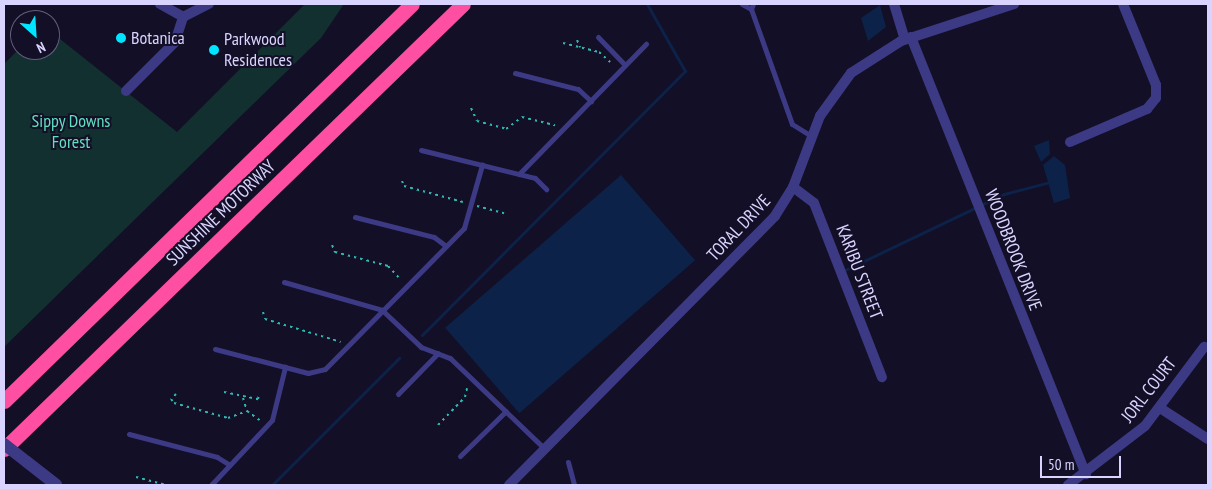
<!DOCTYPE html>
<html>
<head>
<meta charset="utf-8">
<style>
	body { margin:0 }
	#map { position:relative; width:1212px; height:489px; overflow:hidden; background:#130f26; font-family:"PT Sans Narrow",sans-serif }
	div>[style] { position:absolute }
	.green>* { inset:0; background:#12302f }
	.water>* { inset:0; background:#0c2248; transform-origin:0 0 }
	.stream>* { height:3px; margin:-1.5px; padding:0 1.5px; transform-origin:1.5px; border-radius:1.5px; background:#0c2248 }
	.path>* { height:2px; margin-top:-1px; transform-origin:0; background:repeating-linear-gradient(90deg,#2fb8b0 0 2.5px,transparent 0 6.5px) }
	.service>* { height:5px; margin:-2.5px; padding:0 2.5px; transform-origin:2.5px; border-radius:2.5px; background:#3d3a85 }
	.minor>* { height:10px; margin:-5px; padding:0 5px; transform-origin:5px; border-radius:5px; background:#3d3a85 }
	.tertiary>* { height:12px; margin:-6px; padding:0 6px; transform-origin:6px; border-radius:6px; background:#3d3a85 }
	.motorway>* { height:15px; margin:-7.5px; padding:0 7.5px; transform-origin:7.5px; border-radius:7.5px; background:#ff4fa3 }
	.tertiary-bridge>* { height:12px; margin:-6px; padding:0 6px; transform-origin:6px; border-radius:6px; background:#3d3a85 }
	.dots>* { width:14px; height:14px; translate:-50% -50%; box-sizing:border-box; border:2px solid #130f26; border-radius:50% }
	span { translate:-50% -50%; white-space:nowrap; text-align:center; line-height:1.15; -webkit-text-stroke:4px #130f26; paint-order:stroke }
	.poi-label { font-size:18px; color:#d9d4ff }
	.left { translate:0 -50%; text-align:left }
	.park-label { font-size:18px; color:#5fe0c0 }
	.street-label { font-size:18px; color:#d9d4ff }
	.frame { position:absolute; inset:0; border:5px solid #d9d4ff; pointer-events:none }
	.north { position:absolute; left:10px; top:10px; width:50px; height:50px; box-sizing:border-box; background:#130f26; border:1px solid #625e7d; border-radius:50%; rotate:154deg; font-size:14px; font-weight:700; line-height:20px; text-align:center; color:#d9d4ff }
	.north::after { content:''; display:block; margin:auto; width:18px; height:22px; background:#00e5ff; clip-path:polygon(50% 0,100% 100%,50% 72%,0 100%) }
	.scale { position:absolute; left:1040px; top:456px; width:81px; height:22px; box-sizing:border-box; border:2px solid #d9d4ff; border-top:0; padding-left:6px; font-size:15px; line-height:18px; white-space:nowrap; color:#d9d4ff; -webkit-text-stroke:4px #130f26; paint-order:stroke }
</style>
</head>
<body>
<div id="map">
	<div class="green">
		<div style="clip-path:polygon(305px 4px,344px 4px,321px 38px,4px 347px,4px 64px,20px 48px,50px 50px,50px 31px,177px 132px)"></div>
	</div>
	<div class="water">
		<div style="clip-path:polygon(880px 5px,886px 27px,868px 41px,861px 18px)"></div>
		<div style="clip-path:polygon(1049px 140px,1050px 154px,1041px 162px,1034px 146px)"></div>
		<div style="clip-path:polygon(1054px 156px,1065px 165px,1070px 198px,1054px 203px,1043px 165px)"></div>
		<div style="left:621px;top:175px;width:113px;height:233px;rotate:49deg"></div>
	</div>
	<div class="stream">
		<div style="left:843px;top:271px;width:178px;rotate:-25.6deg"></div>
		<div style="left:1004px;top:194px;width:48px;rotate:-14.6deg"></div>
		<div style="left:422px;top:335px;width:373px;rotate:-45.1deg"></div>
		<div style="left:685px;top:71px;width:77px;rotate:-119.6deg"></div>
		<div style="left:272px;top:485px;width:180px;rotate:-45deg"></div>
	</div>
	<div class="path">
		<div style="left:577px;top:40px;width:8px;rotate:67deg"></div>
		<div style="left:563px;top:43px;width:37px;rotate:14deg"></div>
		<div style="left:599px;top:52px;width:15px;rotate:42deg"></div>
		<div style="left:471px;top:108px;width:14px;rotate:65deg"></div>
		<div style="left:477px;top:121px;width:30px;rotate:15deg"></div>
		<div style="left:506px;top:129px;width:20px;rotate:-37deg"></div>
		<div style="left:522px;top:117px;width:34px;rotate:14deg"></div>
		<div style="left:402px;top:181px;width:5px;rotate:68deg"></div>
		<div style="left:404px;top:186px;width:61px;rotate:15.2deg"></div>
		<div style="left:477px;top:206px;width:28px;rotate:15deg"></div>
		<div style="left:332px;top:245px;width:8px;rotate:67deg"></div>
		<div style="left:335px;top:252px;width:55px;rotate:14.8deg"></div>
		<div style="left:388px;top:266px;width:19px;rotate:47deg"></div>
		<div style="left:263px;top:312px;width:7px;rotate:74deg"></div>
		<div style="left:265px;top:319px;width:79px;rotate:16.8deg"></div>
		<div style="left:224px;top:392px;width:35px;rotate:12deg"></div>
		<div style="left:258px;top:399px;width:4px;rotate:-76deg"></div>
		<div style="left:176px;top:394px;width:7px;rotate:135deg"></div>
		<div style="left:171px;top:399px;width:5px;rotate:53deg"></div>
		<div style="left:174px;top:403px;width:56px;rotate:15.5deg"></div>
		<div style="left:228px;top:418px;width:20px;rotate:-20deg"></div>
		<div style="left:243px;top:398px;width:14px;rotate:73deg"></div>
		<div style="left:247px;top:411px;width:17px;rotate:36deg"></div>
		<div style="left:438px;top:425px;width:39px;rotate:-46deg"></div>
		<div style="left:465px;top:397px;width:9px;rotate:-77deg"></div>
		<div style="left:136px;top:477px;width:30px;rotate:15deg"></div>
	</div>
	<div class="service">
		<div style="left:742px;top:4px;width:10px;rotate:29deg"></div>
		<div style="left:751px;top:9px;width:5px;rotate:-68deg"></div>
		<div style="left:751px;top:9px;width:122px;rotate:70.4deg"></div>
		<div style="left:792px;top:124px;width:22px;rotate:32deg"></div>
		<div style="left:598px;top:37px;width:39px;rotate:46deg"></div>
		<div style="left:515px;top:73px;width:65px;rotate:14.3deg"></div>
		<div style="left:578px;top:89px;width:18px;rotate:43deg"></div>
		<div style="left:421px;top:150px;width:117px;rotate:13.8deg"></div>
		<div style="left:535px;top:178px;width:16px;rotate:45deg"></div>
		<div style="left:519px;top:174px;width:182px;rotate:-45.7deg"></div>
		<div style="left:355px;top:217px;width:81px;rotate:14.2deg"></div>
		<div style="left:434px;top:237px;width:15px;rotate:37deg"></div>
		<div style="left:284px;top:282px;width:102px;rotate:15.9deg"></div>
		<div style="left:382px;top:310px;width:54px;rotate:43.5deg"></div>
		<div style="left:421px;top:347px;width:31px;rotate:21deg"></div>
		<div style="left:450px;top:358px;width:132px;rotate:43.8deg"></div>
		<div style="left:215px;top:349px;width:96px;rotate:14.5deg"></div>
		<div style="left:308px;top:373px;width:17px;rotate:-13deg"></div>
		<div style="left:325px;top:369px;width:198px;rotate:-45.4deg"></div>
		<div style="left:464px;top:228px;width:66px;rotate:-74.1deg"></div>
		<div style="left:398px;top:394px;width:57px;rotate:-45.7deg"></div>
		<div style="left:129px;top:434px;width:91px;rotate:14.6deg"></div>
		<div style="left:217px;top:457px;width:15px;rotate:32deg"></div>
		<div style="left:460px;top:456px;width:64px;rotate:-44.4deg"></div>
		<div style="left:568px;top:462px;width:24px;rotate:75deg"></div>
		<div style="left:211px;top:485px;width:89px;rotate:-46.8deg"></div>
		<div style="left:272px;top:420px;width:55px;rotate:-76.2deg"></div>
	</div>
	<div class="minor">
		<div style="left:160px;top:4px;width:26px;rotate:29deg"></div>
		<div style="left:183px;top:17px;width:29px;rotate:-27deg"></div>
		<div style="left:894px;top:4px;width:37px;rotate:73deg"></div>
		<div style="left:911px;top:37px;width:471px;rotate:68.2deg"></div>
		<div style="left:126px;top:91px;width:69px;rotate:-45deg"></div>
		<div style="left:175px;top:42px;width:26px;rotate:-72deg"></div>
		<div style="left:1070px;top:142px;width:84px;rotate:-23.2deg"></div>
		<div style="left:1147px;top:109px;width:14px;rotate:-51deg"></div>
		<div style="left:1156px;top:98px;width:13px;rotate:-90deg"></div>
		<div style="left:1156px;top:85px;width:87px;rotate:-112.2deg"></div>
		<div style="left:793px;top:187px;width:26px;rotate:37deg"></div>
		<div style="left:814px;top:203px;width:187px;rotate:68.7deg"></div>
		<div style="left:1160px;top:408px;width:57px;rotate:32.9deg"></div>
		<div style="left:509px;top:485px;width:378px;rotate:-45.3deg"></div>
		<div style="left:775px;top:216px;width:34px;rotate:-58deg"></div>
		<div style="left:793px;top:187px;width:76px;rotate:-69.2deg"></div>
		<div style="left:820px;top:116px;width:53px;rotate:-54.2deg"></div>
		<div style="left:851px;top:73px;width:59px;rotate:-32.6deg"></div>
		<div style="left:901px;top:41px;width:119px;rotate:-18.1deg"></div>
		<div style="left:1068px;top:485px;width:97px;rotate:-37.5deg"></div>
		<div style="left:1145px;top:426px;width:99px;rotate:-53.2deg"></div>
	</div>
	<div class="tertiary">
		<div style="left:27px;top:462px;width:37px;rotate:38deg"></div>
	</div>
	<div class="motorway">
		<div style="left:4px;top:401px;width:569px;rotate:-44.22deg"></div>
		<div style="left:4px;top:449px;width:639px;rotate:-44.11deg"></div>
	</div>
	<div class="tertiary-bridge">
		<div style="left:4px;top:444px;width:29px;rotate:38deg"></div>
	</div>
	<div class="dots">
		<div style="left:121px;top:38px;background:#00e5ff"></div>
		<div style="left:214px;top:50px;background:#00e5ff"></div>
	</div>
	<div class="poi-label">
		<span class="left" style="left:131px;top:38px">Botanica</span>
		<span class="left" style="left:224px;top:50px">Parkwood<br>Residences</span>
	</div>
	<div class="park-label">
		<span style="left:71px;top:132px">Sippy Downs<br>Forest</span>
	</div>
	<div class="street-label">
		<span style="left:221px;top:213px;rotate:-44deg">SUNSHINE MOTORWAY</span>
		<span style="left:739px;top:228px;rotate:-47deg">TORAL DRIVE</span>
		<span style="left:1013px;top:250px;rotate:69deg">WOODBROOK DRIVE</span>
		<span style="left:859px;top:272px;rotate:69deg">KARIBU STREET</span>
		<span style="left:1149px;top:390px;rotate:-52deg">JORL COURT</span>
	</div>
	<div class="frame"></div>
	<div class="north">N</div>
	<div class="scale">50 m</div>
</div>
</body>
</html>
